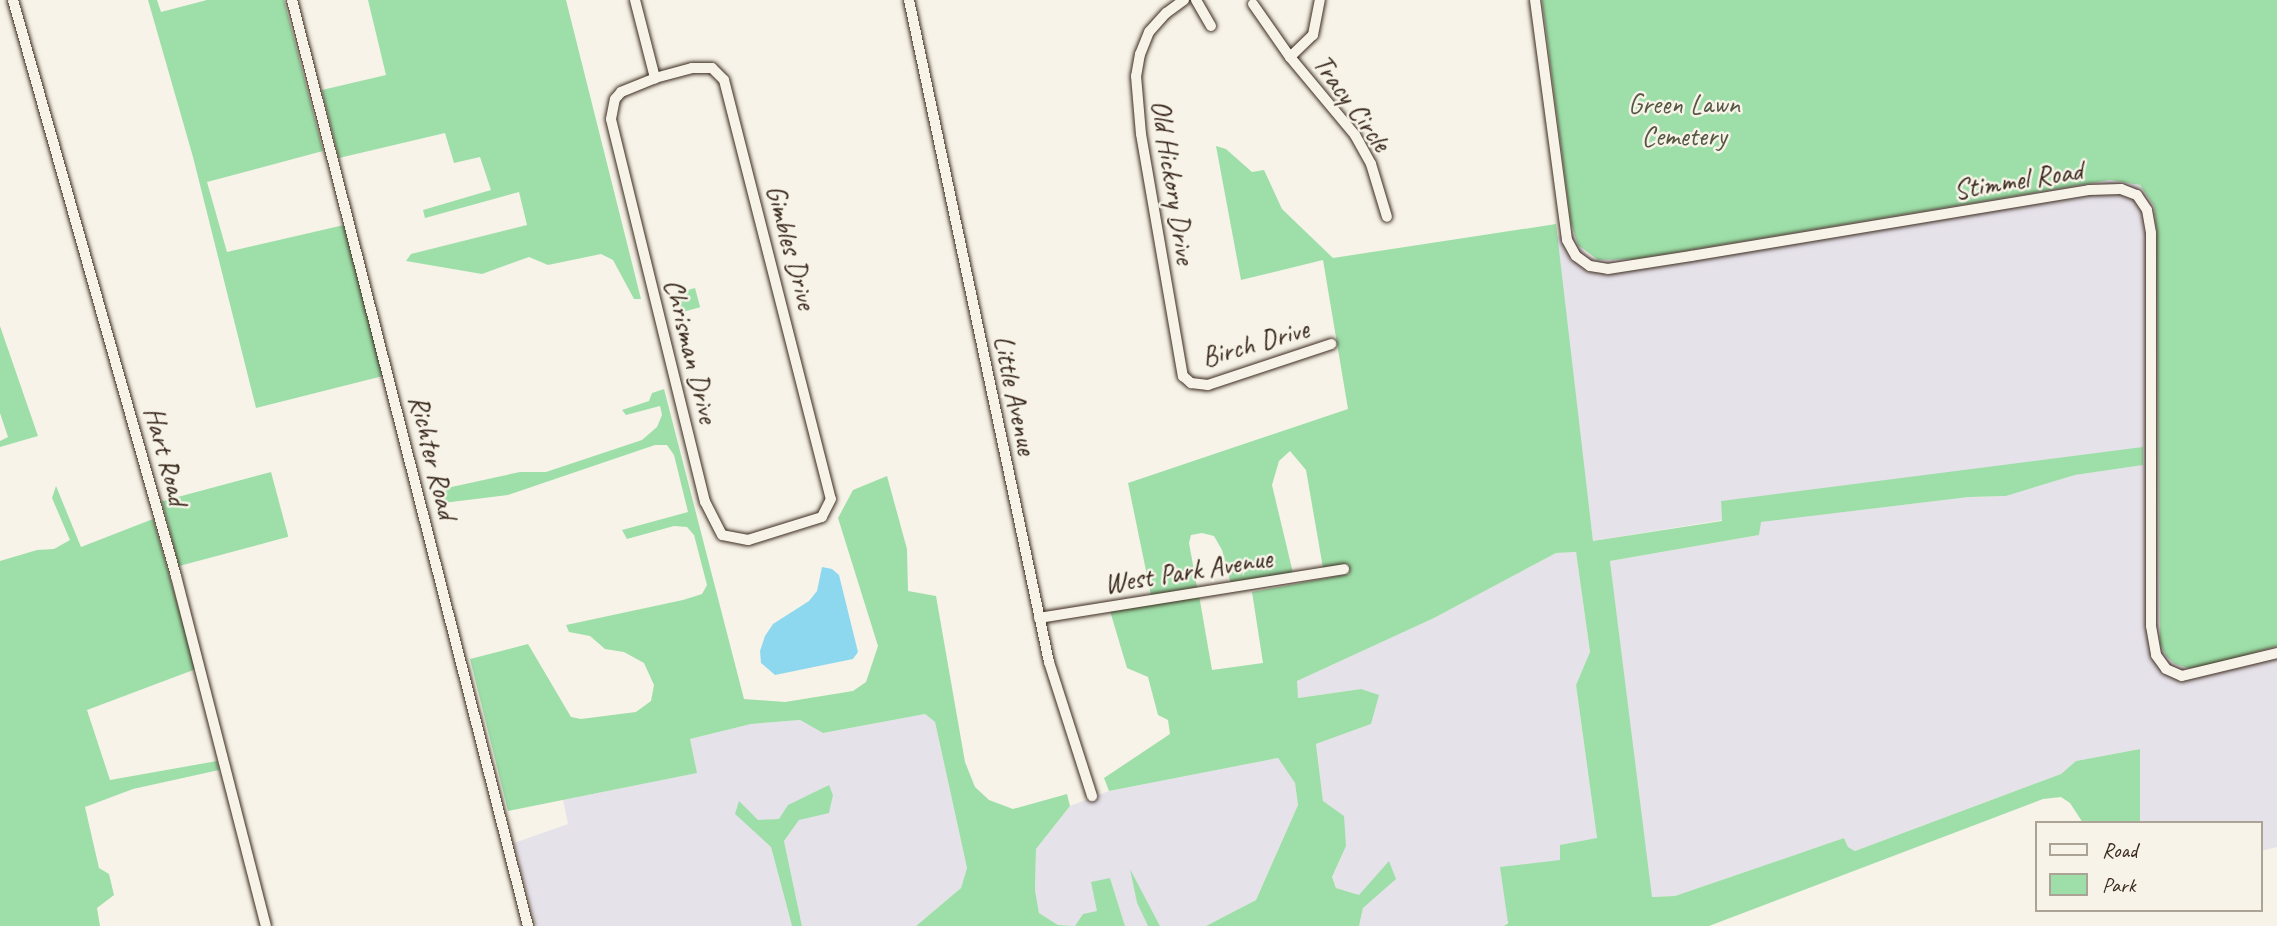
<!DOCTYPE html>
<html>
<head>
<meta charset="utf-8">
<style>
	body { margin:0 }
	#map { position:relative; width:2277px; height:926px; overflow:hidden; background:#f7f3e8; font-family:Caveat,sans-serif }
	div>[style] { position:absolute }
	.built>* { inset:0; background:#e6e2ea }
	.green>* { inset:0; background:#9edfa9; transform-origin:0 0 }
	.water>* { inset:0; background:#8ed8ef }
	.roads { filter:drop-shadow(0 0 2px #3b2a1e) drop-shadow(0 0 2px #3b2a1e) }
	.minor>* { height:10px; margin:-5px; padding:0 5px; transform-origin:5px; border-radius:5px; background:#f7f3e8 }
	span { translate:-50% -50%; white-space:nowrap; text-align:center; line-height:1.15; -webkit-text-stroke:5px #f7f3e8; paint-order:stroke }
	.street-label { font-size:28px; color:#3b2a1e }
	.park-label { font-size:28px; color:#545741 }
	.legend { position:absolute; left:2035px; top:821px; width:228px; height:91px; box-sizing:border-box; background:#f7f3e8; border:2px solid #aca397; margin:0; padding:9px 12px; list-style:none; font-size:21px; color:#3b2a1e }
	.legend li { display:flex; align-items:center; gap:14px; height:35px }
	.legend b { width:35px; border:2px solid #aca397 }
</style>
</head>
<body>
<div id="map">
	<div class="built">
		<div style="clip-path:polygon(2110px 180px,2140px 185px,2154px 206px,2204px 667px,2277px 646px,2277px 847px,2261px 851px,2261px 823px,2140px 823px,2140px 749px,2076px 761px,2061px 774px,1855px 851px,1848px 847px,1844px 838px,1675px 896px,1651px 897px,1610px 561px,1759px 535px,1760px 522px,1969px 497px,2006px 496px,2075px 475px,2142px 465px,1721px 501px,1722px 520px,1593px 541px,1556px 236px,1575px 234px,1586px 254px,1598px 260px,1635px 259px)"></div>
		<div style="clip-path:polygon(1576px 552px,1590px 653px,1576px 685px,1597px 839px,1560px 860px,1504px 926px,1359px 926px,1363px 908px,1359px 895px,1336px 888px,1332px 877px,1346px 846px,1323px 801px,1316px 744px,1371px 724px,1361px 689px,1297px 698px,1297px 681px,1434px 618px,1556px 553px)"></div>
		<div style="clip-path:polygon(925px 714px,935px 722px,967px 868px,961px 888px,916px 926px,802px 926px,784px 841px,799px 820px,833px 795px,828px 785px,780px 819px,758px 821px,771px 847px,792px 926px,536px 926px,514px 843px,568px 824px,563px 800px,696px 773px,690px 739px,751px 724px,800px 720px,823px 733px)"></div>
		<div style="clip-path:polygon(1278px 758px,1295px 783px,1298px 805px,1256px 900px,1206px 926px,1160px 926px,1131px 872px,1137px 903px,1148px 926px,1125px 926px,1110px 878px,1098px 911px,1075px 926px,1058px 925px,1039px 913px,1035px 890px,1036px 849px,1070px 806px,1109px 791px)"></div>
	</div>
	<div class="green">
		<div style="clip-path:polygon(148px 0,157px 0,161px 12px,207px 0,284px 0,323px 151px,207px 182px,227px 252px,344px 225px,383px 376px,256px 408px,193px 157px)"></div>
		<div style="clip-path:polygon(368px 0,566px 0,641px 299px,634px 299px,613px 260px,601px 254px,548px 265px,529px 257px,482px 274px,406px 261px,411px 254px,527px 225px,519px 192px,425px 218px,423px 210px,491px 190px,480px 157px,454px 163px,445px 133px,339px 158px,322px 90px,386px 75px)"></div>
		<div style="clip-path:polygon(1542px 0,2277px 0,2277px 646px,2204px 667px,2188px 668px,2175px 664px,2166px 656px,2160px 644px,2157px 233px,2154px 206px,2140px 185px,2110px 180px,1635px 259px,1598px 260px,1578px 245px,1571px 223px)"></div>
		<div style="clip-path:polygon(1216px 146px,1226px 149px,1252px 172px,1264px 170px,1282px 209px,1333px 258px,1556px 224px,1593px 541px,1722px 521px,1721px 501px,2143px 447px,2143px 465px,2075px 475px,2006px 496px,1969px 497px,1761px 522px,1759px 535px,1610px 561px,1652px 897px,1675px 896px,1844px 838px,1848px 847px,1855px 851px,2061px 774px,2076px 761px,2140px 749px,2140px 823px,2083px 823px,2070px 803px,2061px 797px,2043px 799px,1709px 926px,1504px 926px,1508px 923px,1500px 867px,1560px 860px,1560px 845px,1597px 838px,1576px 685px,1590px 652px,1576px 552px,1556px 553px,1434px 618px,1297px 681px,1298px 698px,1361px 689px,1379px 695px,1371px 724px,1316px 744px,1323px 801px,1344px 816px,1346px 846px,1332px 877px,1336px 888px,1359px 895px,1389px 861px,1396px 879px,1363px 908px,1359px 926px,1206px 926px,1256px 900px,1298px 805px,1295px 783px,1278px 758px,1109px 791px,1104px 778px,1170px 734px,1168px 720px,1158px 715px,1148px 677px,1127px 668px,1110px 611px,1199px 595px,1212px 670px,1263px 663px,1252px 592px,1349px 574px,1348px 564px,1323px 568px,1306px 470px,1290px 451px,1279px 461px,1272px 485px,1293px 573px,1231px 584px,1222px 550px,1214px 536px,1202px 533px,1191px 535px,1189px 543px,1197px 587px,1151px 595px,1128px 483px,1348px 409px,1323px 260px,1241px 280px)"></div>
		<div style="left:695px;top:288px;width:20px;height:20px;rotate:75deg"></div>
		<div style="clip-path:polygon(0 326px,38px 436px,0 447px,0 441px,8px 437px,0 413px)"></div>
		<div style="clip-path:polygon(664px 389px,744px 699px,785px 702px,853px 691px,866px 682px,878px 646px,838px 518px,853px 490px,887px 476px,907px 549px,908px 591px,936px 596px,965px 762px,975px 787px,989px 800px,1013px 809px,1067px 794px,1070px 806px,1036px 849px,1035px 890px,1039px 913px,1058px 925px,1075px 926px,1083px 914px,1097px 911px,1091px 882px,1110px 878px,1125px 926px,916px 926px,961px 888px,967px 868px,935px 722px,925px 714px,823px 733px,800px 720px,751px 724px,690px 739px,697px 773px,508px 811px,470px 659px,528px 644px,571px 717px,581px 719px,636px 712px,651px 701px,654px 685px,644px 663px,624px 652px,605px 649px,590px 636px,569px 632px,566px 625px,683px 600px,702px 594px,707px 585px,694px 535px,687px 527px,674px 526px,627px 539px,622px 530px,688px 512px,674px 455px,667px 445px,655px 445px,508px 495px,443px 503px,436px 501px,433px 491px,520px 472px,546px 472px,642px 440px,657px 427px,662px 415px,660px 406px,626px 415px,622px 410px,649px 401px,652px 393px)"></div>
		<div style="left:271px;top:472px;width:67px;height:113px;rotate:75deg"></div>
		<div style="clip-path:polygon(56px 486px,81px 547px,153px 519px,196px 669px,87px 710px,110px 780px,217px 761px,219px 770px,133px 789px,85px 807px,99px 868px,109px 874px,114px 895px,97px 908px,100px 926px,0 926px,0 561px,37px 550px,54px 549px,70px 540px,52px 498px)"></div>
		<div style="clip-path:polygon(829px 785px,833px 795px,829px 813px,799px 820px,784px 841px,802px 926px,792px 926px,771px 847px,735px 814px,739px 801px,758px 820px,779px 819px,788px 805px)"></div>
		<div style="clip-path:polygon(1130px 869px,1160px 926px,1148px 926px,1137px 903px)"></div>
	</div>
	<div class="water">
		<div style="clip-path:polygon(822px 567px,832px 569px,839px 575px,858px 652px,853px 659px,775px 675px,761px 663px,760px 651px,765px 636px,773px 624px,809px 601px,817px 591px)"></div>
	</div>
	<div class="roads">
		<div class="minor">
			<div style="left:13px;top:0;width:599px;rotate:74.2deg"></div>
			<div style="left:176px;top:576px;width:361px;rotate:75.6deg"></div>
			<div style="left:292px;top:0;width:956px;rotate:75.7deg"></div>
			<div style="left:635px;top:0;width:81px;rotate:75.6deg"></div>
			<div style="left:909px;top:0;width:677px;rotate:78.06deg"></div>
			<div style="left:1049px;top:662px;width:141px;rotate:72.2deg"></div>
			<div style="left:1184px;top:0;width:22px;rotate:144deg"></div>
			<div style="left:1166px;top:13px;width:25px;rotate:132deg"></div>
			<div style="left:1149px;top:32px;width:24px;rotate:112deg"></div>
			<div style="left:1140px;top:54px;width:22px;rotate:100deg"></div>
			<div style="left:1136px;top:76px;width:58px;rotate:85.1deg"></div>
			<div style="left:1141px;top:134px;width:246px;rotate:80.2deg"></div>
			<div style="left:1183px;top:376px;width:11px;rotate:41deg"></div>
			<div style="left:1191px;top:383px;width:17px;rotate:7deg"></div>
			<div style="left:1208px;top:385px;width:130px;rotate:-18.4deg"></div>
			<div style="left:1196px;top:0;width:30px;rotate:60deg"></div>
			<div style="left:1535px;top:0;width:242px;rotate:82.4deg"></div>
			<div style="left:1567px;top:240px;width:18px;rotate:61deg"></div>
			<div style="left:1576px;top:256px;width:17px;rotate:36deg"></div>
			<div style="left:1590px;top:266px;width:18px;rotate:9deg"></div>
			<div style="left:1608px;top:269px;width:84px;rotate:-8.9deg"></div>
			<div style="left:1691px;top:256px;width:403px;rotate:-9.4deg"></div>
			<div style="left:2089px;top:190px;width:32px;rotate:-2deg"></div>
			<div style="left:2121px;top:189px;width:17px;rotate:21deg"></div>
			<div style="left:2137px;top:195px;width:18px;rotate:56deg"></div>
			<div style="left:2147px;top:210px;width:23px;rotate:80deg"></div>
			<div style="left:2151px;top:233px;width:393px;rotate:90deg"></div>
			<div style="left:2151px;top:626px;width:29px;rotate:80deg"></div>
			<div style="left:2156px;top:655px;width:17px;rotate:54deg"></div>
			<div style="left:2166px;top:669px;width:17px;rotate:24deg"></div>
			<div style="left:2182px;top:676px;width:98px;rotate:-13.6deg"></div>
			<div style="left:1253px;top:4px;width:65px;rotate:55.1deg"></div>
			<div style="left:1290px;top:57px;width:102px;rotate:50.2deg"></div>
			<div style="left:1355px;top:135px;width:33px;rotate:61deg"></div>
			<div style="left:1371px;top:164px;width:55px;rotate:73.2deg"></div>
			<div style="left:1290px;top:57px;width:32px;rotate:-44deg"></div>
			<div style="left:1313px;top:35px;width:36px;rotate:-79deg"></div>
			<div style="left:692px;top:68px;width:20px"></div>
			<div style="left:712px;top:68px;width:17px;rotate:45deg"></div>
			<div style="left:724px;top:80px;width:432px;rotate:75.7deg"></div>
			<div style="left:831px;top:499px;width:20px;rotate:117deg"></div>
			<div style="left:822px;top:517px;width:77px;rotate:162.7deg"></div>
			<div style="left:748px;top:540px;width:26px;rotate:-169deg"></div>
			<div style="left:722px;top:535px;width:37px;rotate:-117deg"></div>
			<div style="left:705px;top:502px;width:394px;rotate:-103.8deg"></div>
			<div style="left:611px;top:119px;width:20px;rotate:-79deg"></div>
			<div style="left:615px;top:99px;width:9px;rotate:-49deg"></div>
			<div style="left:621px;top:92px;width:37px;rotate:-22deg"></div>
			<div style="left:655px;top:78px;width:38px;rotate:-15deg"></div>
			<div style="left:1039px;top:618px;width:309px;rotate:-9.1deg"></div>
		</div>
	</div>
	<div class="street-label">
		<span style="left:1352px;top:103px;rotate:54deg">Tracy Circle</span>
		<span style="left:2018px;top:180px;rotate:-9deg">Stimmel Road</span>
		<span style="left:1173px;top:182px;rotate:81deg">Old Hickory Drive</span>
		<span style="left:791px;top:247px;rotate:75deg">Gimbles Drive</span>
		<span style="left:1255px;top:343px;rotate:-16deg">Birch Drive</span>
		<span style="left:691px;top:351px;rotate:76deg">Chrisman Drive</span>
		<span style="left:1015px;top:395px;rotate:78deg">Little Avenue</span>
		<span style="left:166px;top:456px;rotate:75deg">Hart Road</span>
		<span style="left:433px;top:457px;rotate:76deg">Richter Road</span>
		<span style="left:1188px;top:571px;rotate:-9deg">West Park Avenue</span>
	</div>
	<div class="park-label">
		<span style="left:1684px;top:120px">Green Lawn<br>Cemetery</span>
	</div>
	<ul class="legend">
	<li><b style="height:9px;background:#f7f3e8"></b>Road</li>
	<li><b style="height:19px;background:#9edfa9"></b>Park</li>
	</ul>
</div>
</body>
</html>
